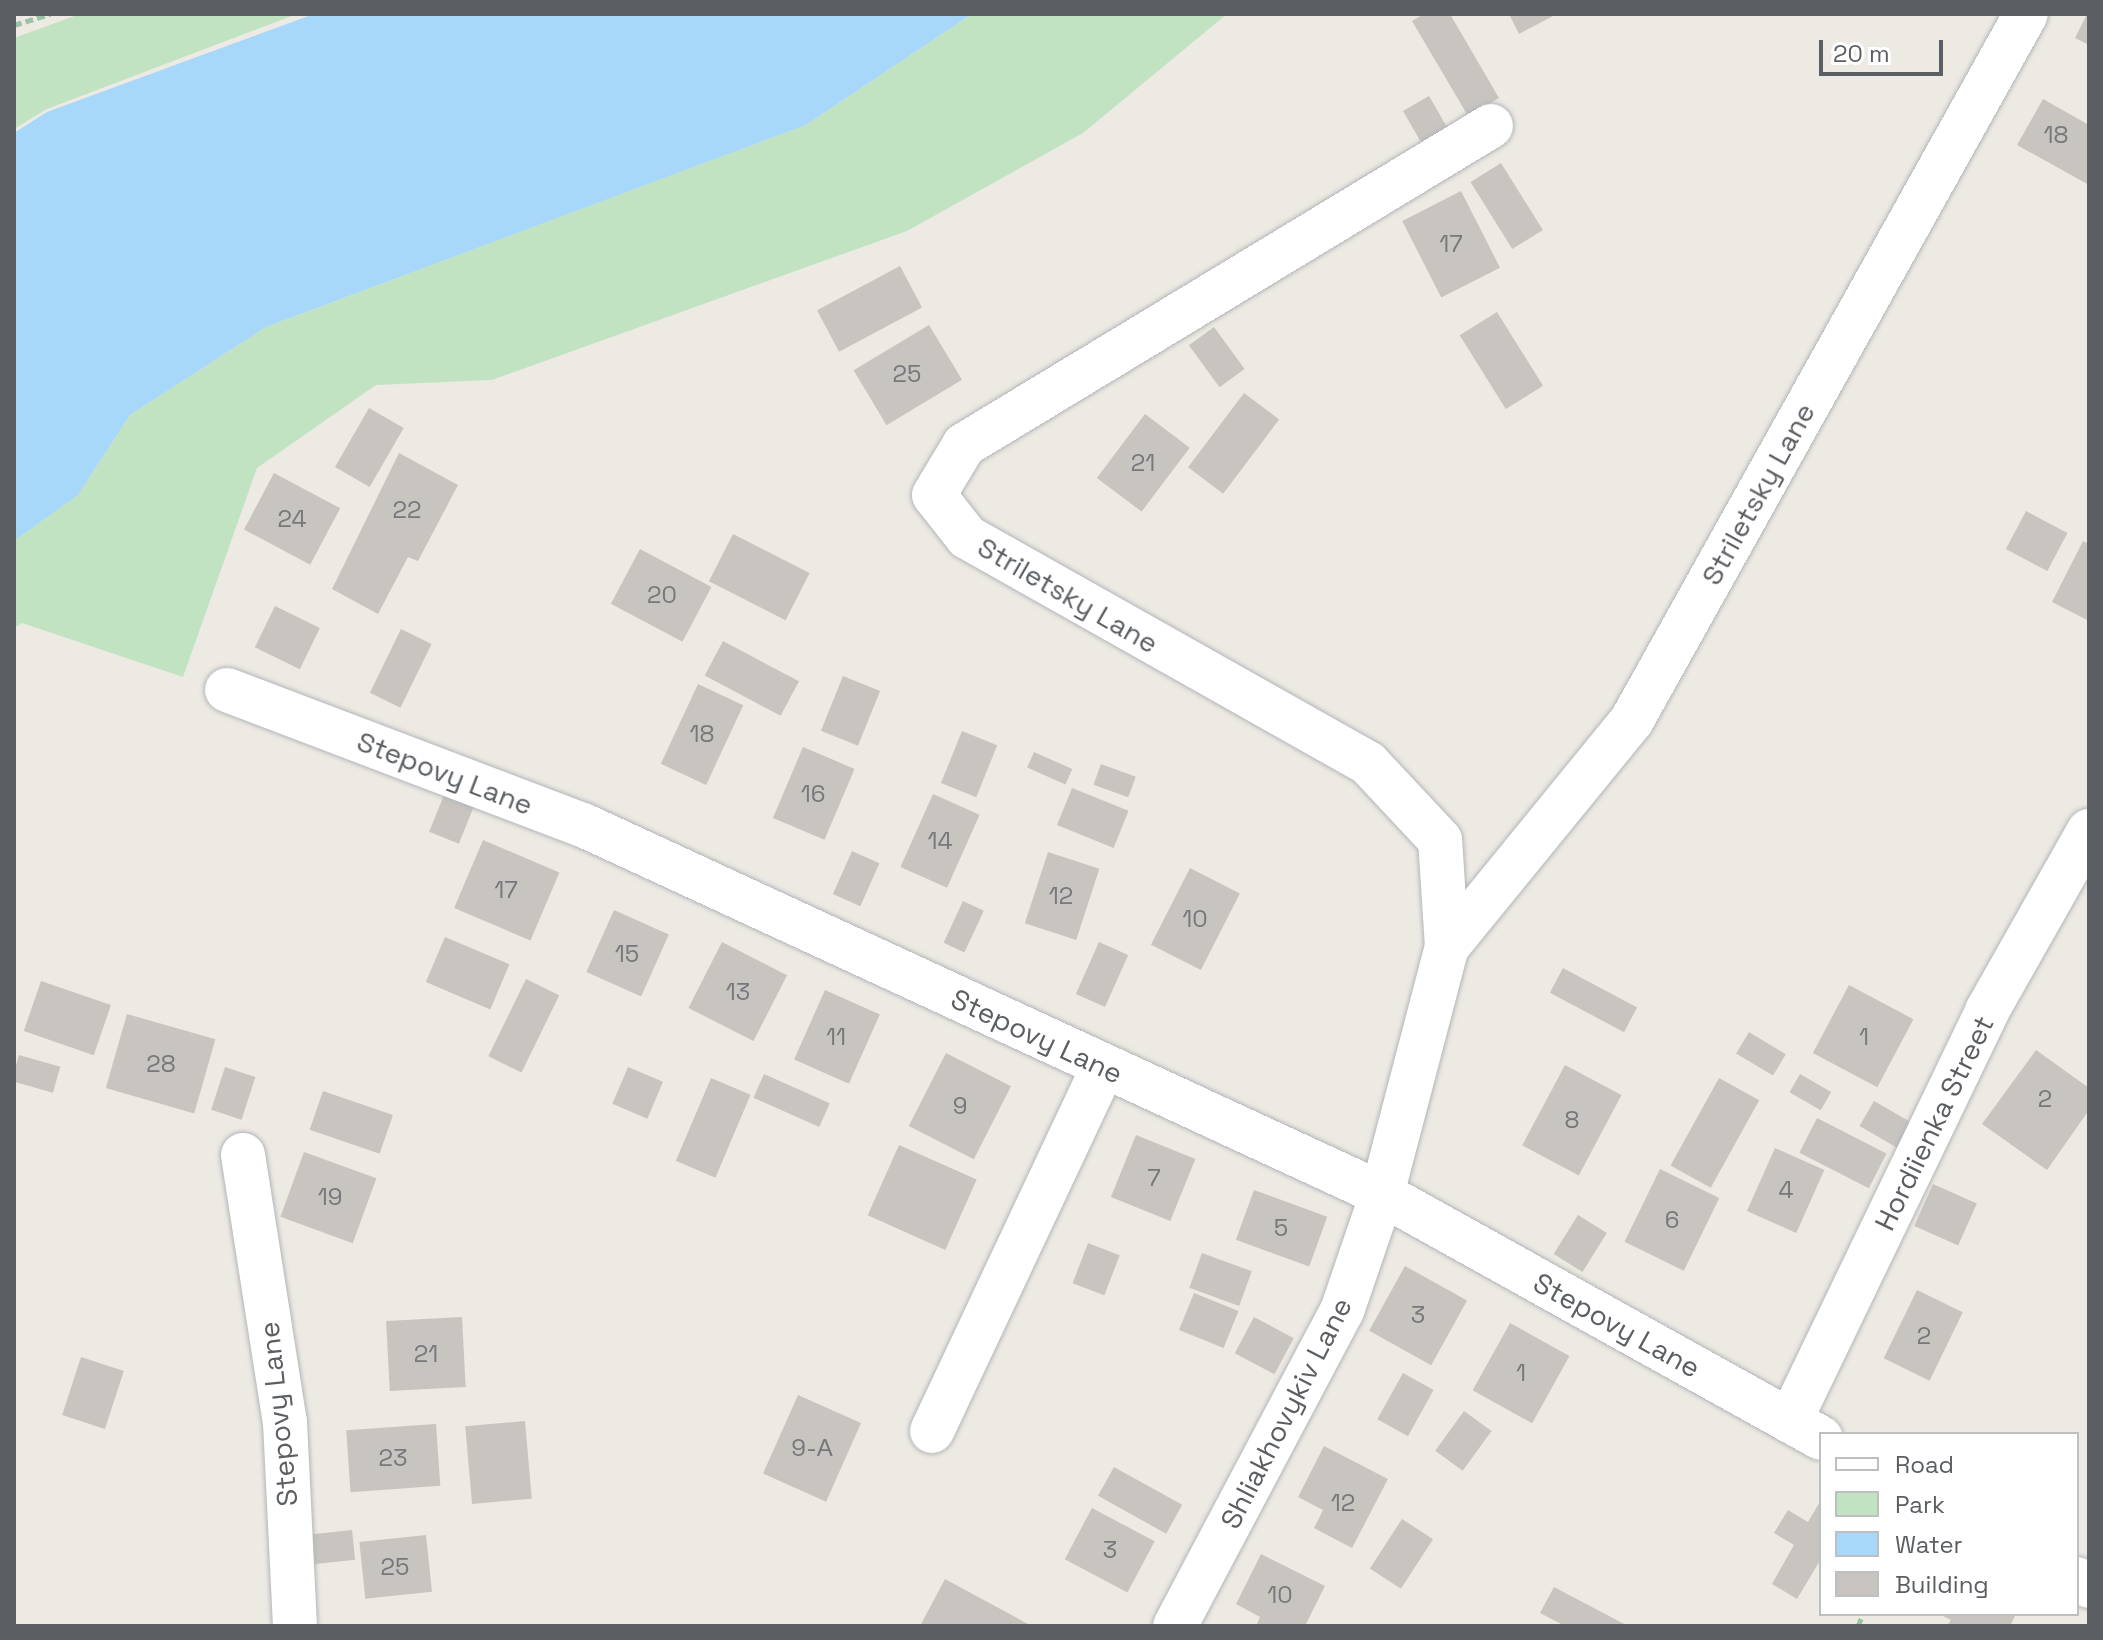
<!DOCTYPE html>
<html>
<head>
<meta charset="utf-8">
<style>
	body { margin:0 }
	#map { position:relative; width:2103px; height:1640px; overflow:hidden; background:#edeae3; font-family:"Space Grotesk",sans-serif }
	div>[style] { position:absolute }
	.green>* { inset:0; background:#c2e3c1 }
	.water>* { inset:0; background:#a7d7f9 }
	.building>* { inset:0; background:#c8c5c0; transform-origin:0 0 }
	.path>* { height:5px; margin-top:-2.5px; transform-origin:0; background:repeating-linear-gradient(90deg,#9bc3a5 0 8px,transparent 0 12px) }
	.roads { filter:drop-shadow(0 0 2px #b3b5b9) drop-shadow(0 0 2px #b3b5b9) }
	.minor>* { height:44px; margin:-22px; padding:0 22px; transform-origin:22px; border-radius:22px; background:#fff }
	span { translate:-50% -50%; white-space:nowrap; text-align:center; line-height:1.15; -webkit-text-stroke:8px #fff; paint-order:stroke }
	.number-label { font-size:24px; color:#76787a }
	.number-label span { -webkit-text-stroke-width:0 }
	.street-label { font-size:28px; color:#5b5e62 }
	.frame { position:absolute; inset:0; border:16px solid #5b5e62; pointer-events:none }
	.legend { position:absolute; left:1819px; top:1432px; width:260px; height:184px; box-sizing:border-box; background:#fff; border:2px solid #bdbfc0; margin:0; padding:10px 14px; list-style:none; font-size:24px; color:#5b5e62 }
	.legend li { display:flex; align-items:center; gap:16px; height:40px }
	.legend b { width:40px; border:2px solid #bdbfc0 }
	.scale { position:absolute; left:1819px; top:40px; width:124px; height:36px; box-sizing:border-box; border:4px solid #5b5e62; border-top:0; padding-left:10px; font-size:24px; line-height:28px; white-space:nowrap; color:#5b5e62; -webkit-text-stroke:6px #fff; paint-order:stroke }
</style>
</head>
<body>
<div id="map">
	<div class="green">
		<div style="clip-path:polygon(80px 14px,297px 14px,47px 109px,14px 129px,14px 38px)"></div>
		<div style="clip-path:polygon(972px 14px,1227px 14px,1083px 133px,907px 231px,492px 380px,376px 385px,257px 468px,183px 677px,22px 623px,14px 628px,14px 541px,78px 495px,130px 415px,266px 327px,806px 125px)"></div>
	</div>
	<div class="water">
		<div style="clip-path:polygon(314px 14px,972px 14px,806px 125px,266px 327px,130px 415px,78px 495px,14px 541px,14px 133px,47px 112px)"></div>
	</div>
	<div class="building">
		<div style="clip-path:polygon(1424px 14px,1450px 14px,1499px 98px,1468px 116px,1412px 21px)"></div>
		<div style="clip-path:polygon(1509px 14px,1557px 14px,1519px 34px)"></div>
		<div style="clip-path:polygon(2087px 14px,2089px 14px,2089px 45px,2075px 38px)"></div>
		<div style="left:1429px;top:96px;width:40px;height:30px;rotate:60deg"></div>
		<div style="clip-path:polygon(2043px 99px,2089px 125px,2089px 185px,2017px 145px)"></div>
		<div style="left:1501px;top:163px;width:79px;height:36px;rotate:58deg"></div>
		<div style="left:1461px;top:191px;width:86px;height:66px;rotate:63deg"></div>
		<div style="left:900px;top:266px;width:47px;height:94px;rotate:62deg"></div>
		<div style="left:1497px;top:312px;width:87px;height:44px;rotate:58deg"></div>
		<div style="left:929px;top:325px;width:64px;height:88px;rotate:59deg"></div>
		<div style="left:1214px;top:327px;width:52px;height:31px;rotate:54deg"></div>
		<div style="left:1244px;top:393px;width:44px;height:93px;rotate:37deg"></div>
		<div style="left:369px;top:408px;width:40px;height:68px;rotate:30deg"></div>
		<div style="left:1145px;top:414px;width:56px;height:80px;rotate:37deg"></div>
		<div style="clip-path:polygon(399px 453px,458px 485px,418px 561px,408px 557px,378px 614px,332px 589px)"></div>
		<div style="left:274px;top:473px;width:75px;height:64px;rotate:28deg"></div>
		<div style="left:2026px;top:511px;width:47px;height:43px;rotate:28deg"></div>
		<div style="left:733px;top:534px;width:86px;height:53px;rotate:27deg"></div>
		<div style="clip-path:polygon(2083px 541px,2089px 544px,2089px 621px,2052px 602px)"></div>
		<div style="left:640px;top:549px;width:81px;height:62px;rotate:28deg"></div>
		<div style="left:275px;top:606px;width:50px;height:46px;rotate:26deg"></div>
		<div style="left:401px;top:629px;width:34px;height:71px;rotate:26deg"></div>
		<div style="left:723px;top:641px;width:86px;height:39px;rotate:28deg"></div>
		<div style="left:843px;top:676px;width:40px;height:59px;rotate:22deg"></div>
		<div style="left:698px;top:684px;width:50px;height:88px;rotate:25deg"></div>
		<div style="left:962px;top:731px;width:38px;height:56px;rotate:22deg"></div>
		<div style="left:803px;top:747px;width:56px;height:77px;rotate:23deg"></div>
		<div style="left:1034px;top:752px;width:42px;height:17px;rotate:24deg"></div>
		<div style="left:1101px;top:764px;width:37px;height:22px;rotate:20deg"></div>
		<div style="left:1072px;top:788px;width:61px;height:40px;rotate:22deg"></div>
		<div style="left:446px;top:790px;width:32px;height:45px;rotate:22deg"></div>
		<div style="left:933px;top:794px;width:51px;height:80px;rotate:24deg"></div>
		<div style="left:483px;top:840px;width:83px;height:74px;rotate:23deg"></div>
		<div style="left:852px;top:851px;width:30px;height:47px;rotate:24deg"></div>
		<div style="left:1048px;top:852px;width:54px;height:75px;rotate:18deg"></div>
		<div style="left:1190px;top:868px;width:56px;height:86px;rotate:27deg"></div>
		<div style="left:963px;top:901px;width:23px;height:46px;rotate:25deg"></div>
		<div style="left:614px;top:910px;width:60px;height:68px;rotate:24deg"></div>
		<div style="left:445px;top:937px;width:70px;height:49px;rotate:23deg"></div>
		<div style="left:722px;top:942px;width:73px;height:74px;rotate:27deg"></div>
		<div style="left:1099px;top:942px;width:32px;height:57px;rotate:24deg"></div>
		<div style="left:1563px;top:968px;width:84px;height:28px;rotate:28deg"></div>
		<div style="left:526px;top:979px;width:37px;height:86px;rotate:26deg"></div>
		<div style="left:41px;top:981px;width:74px;height:53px;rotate:19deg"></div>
		<div style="left:1849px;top:985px;width:73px;height:77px;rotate:28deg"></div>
		<div style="left:825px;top:990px;width:60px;height:76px;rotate:24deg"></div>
		<div style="left:127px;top:1014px;width:92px;height:77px;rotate:16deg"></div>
		<div style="left:1749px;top:1032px;width:43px;height:25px;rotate:31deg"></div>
		<div style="clip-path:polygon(2036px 1050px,2089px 1088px,2089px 1110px,2047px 1170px,1982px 1124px)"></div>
		<div style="left:946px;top:1053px;width:73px;height:82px;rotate:27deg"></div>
		<div style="left:19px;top:1055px;width:43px;height:27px;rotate:16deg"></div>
		<div style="left:1565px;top:1065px;width:64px;height:91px;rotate:28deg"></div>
		<div style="left:225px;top:1067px;width:32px;height:45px;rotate:18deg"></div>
		<div style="left:628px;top:1067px;width:38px;height:40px;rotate:23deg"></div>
		<div style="left:764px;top:1074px;width:72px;height:26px;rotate:24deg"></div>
		<div style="left:1800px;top:1074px;width:36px;height:21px;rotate:30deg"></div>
		<div style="left:711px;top:1078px;width:43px;height:90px;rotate:23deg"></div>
		<div style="left:1719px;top:1078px;width:46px;height:100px;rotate:29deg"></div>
		<div style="left:323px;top:1091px;width:74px;height:41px;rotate:19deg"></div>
		<div style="left:1874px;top:1101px;width:43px;height:29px;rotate:30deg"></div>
		<div style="left:1817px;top:1118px;width:78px;height:39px;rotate:27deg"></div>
		<div style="left:1136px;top:1135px;width:64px;height:67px;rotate:22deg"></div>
		<div style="left:899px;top:1145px;width:85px;height:77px;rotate:24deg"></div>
		<div style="left:1775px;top:1148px;width:54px;height:69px;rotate:24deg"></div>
		<div style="left:304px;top:1152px;width:77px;height:69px;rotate:20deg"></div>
		<div style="left:1660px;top:1169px;width:66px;height:81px;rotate:26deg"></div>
		<div style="left:1933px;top:1184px;width:48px;height:46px;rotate:24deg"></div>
		<div style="left:1254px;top:1190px;width:78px;height:53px;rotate:20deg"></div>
		<div style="left:1578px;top:1215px;width:34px;height:46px;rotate:32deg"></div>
		<div style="left:1088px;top:1243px;width:34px;height:43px;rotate:21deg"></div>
		<div style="left:1202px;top:1253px;width:53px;height:37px;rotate:20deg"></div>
		<div style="left:1405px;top:1266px;width:71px;height:74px;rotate:29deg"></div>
		<div style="left:1917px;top:1290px;width:51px;height:76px;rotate:26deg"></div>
		<div style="left:1194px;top:1293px;width:48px;height:40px;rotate:22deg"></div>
		<div style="left:462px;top:1317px;width:70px;height:76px;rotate:87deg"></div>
		<div style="left:1254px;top:1317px;width:45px;height:41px;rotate:28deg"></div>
		<div style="left:1510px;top:1323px;width:68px;height:77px;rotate:29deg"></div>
		<div style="left:81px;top:1357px;width:45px;height:61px;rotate:18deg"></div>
		<div style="left:1403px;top:1373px;width:35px;height:53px;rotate:29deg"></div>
		<div style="left:798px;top:1395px;width:69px;height:86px;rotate:24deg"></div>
		<div style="left:1464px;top:1411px;width:34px;height:49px;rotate:36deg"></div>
		<div style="left:525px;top:1421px;width:78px;height:60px;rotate:85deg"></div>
		<div style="left:436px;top:1424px;width:62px;height:90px;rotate:86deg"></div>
		<div style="clip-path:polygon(1324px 1446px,1388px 1479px,1352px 1548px,1314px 1528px,1323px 1510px,1298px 1497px)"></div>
		<div style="left:1114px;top:1467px;width:78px;height:33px;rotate:29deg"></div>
		<div style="clip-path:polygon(1821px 1500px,1821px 1559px,1797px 1599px,1772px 1584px,1794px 1545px,1774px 1533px,1788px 1510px,1808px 1522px)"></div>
		<div style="left:1092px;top:1508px;width:71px;height:58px;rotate:28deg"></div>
		<div style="left:1402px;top:1519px;width:37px;height:59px;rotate:33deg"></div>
		<div style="left:352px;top:1530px;width:30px;height:42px;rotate:84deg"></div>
		<div style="left:426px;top:1535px;width:57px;height:67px;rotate:84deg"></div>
		<div style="clip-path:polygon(1261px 1554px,1325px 1586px,1305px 1626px,1256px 1626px,1260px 1617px,1236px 1604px)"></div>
		<div style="clip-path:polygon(945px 1579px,1028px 1624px,1027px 1626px,920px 1626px)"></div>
		<div style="clip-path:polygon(1554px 1587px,1628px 1626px,1565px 1626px,1540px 1613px)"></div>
		<div style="clip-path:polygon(1939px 1614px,2016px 1614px,2010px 1626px,1947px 1626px,1951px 1620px)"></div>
	</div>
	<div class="path">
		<div style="left:14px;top:25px;width:38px;rotate:-17deg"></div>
		<div style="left:1858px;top:1626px;width:13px;rotate:-67deg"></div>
	</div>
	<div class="roads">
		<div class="minor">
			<div style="left:227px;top:690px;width:381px;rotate:20.8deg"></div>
			<div style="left:583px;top:825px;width:880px;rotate:24.79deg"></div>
			<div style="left:1382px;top:1194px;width:502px;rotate:29.07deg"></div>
			<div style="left:1447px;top:947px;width:107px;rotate:-93.7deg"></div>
			<div style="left:1440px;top:840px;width:105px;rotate:-133.1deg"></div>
			<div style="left:1368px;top:763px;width:460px;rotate:-150.6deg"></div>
			<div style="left:967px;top:537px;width:53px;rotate:-128.2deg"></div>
			<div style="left:934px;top:495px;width:58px;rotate:-59deg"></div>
			<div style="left:964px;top:445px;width:616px;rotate:-31.19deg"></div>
			<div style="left:243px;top:1155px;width:270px;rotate:81.1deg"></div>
			<div style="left:285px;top:1422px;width:204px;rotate:87.2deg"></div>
			<div style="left:1790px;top:1421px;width:455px;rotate:-64.3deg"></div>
			<div style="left:1987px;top:1011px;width:207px;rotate:-60.5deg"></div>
			<div style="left:932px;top:1431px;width:402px;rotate:-64.8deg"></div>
			<div style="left:2077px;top:1579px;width:14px;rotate:30deg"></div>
			<div style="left:1175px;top:1626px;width:357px;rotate:-62.1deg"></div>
			<div style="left:1342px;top:1311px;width:124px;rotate:-71.1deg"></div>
			<div style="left:1382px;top:1194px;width:255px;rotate:-75.3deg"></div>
			<div style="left:1447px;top:947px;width:293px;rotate:-50.8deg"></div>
			<div style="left:1632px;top:720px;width:808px;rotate:-60.84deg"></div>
		</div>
	</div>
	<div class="number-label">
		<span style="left:2056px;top:135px">18</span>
		<span style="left:1451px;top:244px">17</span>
		<span style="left:907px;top:374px">25</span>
		<span style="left:1143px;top:463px">21</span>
		<span style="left:407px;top:510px">22</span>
		<span style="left:292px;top:519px">24</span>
		<span style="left:662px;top:595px">20</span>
		<span style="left:702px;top:734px">18</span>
		<span style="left:813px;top:794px">16</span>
		<span style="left:940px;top:841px">14</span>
		<span style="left:506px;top:890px">17</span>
		<span style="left:1061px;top:896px">12</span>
		<span style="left:1195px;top:919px">10</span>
		<span style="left:627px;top:954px">15</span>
		<span style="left:738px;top:992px">13</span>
		<span style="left:836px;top:1037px">11</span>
		<span style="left:1864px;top:1037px">1</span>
		<span style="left:161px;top:1064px">28</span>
		<span style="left:2045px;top:1099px">2</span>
		<span style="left:960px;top:1106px">9</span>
		<span style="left:1572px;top:1120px">8</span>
		<span style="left:1154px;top:1178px">7</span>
		<span style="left:1786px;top:1190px">4</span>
		<span style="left:330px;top:1197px">19</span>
		<span style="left:1672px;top:1220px">6</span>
		<span style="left:1281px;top:1228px">5</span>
		<span style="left:1418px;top:1315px">3</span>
		<span style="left:1924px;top:1336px">2</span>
		<span style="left:426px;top:1354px">21</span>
		<span style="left:1521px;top:1373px">1</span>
		<span style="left:812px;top:1448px">9-А</span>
		<span style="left:393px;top:1458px">23</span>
		<span style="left:1343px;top:1503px">12</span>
		<span style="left:1110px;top:1550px">3</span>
		<span style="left:395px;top:1567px">25</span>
		<span style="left:1280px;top:1595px">10</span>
	</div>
	<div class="street-label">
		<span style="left:1758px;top:494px;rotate:-61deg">Striletsky Lane</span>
		<span style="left:1068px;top:595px;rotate:30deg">Striletsky Lane</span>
		<span style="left:445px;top:773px;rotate:21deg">Stepovy Lane</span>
		<span style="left:1037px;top:1036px;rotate:25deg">Stepovy Lane</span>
		<span style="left:1934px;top:1123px;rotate:-64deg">Hordiienka Street</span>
		<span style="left:1617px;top:1325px;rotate:29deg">Stepovy Lane</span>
		<span style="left:1286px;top:1413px;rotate:-63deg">Shliakhovykiv Lane</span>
		<span style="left:278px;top:1414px;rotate:-96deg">Stepovy Lane</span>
	</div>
	<div class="frame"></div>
	<ul class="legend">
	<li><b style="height:10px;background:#fff"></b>Road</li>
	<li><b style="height:22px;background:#c2e3c1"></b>Park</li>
	<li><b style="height:22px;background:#a7d7f9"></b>Water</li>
	<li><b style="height:22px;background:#c8c5c0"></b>Building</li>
	</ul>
	<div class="scale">20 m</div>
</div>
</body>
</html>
